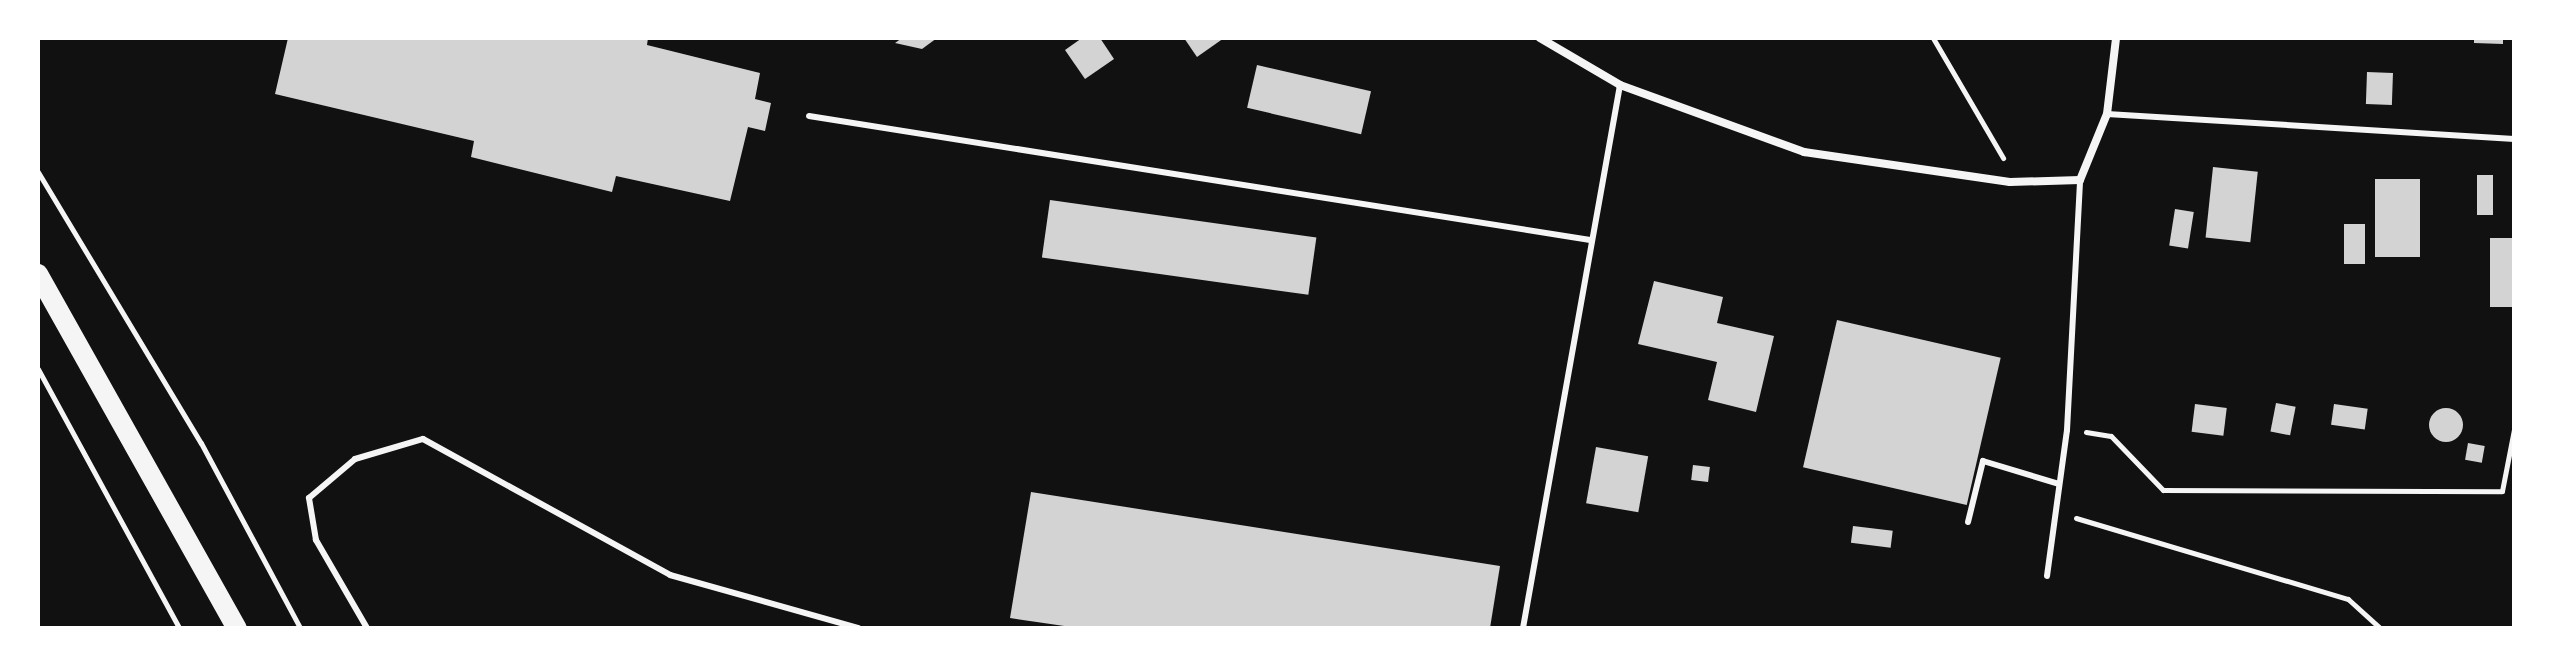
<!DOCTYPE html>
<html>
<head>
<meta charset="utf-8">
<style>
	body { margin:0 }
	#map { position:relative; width:2552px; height:666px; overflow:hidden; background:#111; font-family:"Fira Sans Condensed",sans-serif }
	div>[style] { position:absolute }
	.building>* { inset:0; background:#d3d3d3; transform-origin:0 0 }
	.round { border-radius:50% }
	.path>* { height:5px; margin:-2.5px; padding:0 2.5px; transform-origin:2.5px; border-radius:2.5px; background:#f5f5f5 }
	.service>* { height:6px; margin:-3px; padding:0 3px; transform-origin:3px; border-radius:3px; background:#f5f5f5 }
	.minor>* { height:8px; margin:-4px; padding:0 4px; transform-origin:4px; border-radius:4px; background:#f5f5f5 }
	.primary>* { height:20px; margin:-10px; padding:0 10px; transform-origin:10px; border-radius:10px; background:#f5f5f5 }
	span { translate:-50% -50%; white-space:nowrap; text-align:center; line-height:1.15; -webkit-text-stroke:7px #fff; paint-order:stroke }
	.frame { position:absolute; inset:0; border:40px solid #fff; pointer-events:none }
</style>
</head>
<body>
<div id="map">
	<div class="building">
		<div style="clip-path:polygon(288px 38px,648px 38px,647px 45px,760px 73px,755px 99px,771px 103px,765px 131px,748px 127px,730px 201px,616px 176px,612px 192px,471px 157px,474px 141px,275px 94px)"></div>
		<div style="clip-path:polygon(902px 38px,937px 38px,922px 49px,895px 43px)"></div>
		<div style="clip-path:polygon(1082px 38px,1100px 38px,1114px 59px,1085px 79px,1065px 50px)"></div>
		<div style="clip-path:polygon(1184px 38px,1224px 38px,1197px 57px)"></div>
		<div style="clip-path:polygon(2474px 38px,2503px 38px,2503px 44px,2474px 43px)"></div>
		<div style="left:1257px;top:65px;width:117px;height:44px;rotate:13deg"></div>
		<div style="left:2367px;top:72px;width:26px;height:32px;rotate:2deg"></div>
		<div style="left:2213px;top:167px;width:45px;height:71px;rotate:6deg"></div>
		<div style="left:2477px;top:175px;width:16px;height:40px"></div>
		<div style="left:2375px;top:179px;width:45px;height:78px"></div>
		<div style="left:1050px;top:200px;width:269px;height:58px;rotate:8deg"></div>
		<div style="left:2175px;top:209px;width:19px;height:37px;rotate:9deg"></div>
		<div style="left:2344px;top:224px;width:21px;height:40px"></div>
		<div style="left:2490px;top:238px;width:24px;height:69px"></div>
		<div style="clip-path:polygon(1654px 281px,1723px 297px,1717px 323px,1774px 336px,1756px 412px,1708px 400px,1717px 362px,1638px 344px)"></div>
		<div style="left:1837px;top:320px;width:168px;height:151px;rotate:13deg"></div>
		<div style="left:2276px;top:403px;width:20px;height:29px;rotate:11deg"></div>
		<div style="left:2195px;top:404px;width:32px;height:28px;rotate:7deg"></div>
		<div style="left:2334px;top:404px;width:34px;height:21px;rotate:8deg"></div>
		<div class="round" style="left:2429px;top:408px;width:34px;height:34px"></div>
		<div style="left:2468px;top:443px;width:17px;height:17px;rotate:10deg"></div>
		<div style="left:1596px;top:447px;width:53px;height:57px;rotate:10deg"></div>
		<div style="left:1693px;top:465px;width:17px;height:15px;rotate:7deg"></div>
		<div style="clip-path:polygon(1031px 492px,1500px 566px,1490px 628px,1078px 628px,1010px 618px)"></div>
		<div style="left:1853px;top:526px;width:40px;height:17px;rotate:7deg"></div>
	</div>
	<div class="path">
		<div style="left:1933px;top:38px;width:139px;rotate:59.7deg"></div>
		<div style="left:38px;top:172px;width:316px;rotate:59deg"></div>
		<div style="left:201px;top:443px;width:210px;rotate:61.8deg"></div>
		<div style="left:38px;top:369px;width:295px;rotate:61.4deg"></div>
		<div style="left:2086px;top:432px;width:25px;rotate:9deg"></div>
		<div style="left:2111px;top:436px;width:75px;rotate:46.1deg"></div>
		<div style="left:2163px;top:490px;width:339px;rotate:0.2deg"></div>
		<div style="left:2502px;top:491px;width:63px;rotate:-79deg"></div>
		<div style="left:2076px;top:518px;width:284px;rotate:16.6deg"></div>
		<div style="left:2348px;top:599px;width:43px;rotate:42.2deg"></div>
	</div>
	<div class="service">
		<div style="left:2107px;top:114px;width:408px;rotate:3.5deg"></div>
		<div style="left:809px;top:116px;width:791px;rotate:9.02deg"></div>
		<div style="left:1968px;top:522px;width:63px;rotate:-76.2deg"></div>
		<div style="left:1983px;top:461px;width:79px;rotate:16.8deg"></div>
		<div style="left:2047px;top:576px;width:147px;rotate:-82.2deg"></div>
		<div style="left:2067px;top:430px;width:250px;rotate:-87deg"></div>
		<div style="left:367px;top:628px;width:102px;rotate:-120.1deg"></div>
		<div style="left:316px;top:540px;width:43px;rotate:-99.5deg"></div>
		<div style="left:309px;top:498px;width:60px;rotate:-40.3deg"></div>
		<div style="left:355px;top:459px;width:71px;rotate:-16.4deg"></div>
		<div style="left:423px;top:439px;width:282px;rotate:28.8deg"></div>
		<div style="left:670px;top:575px;width:196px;rotate:15.7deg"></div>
		<div style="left:1523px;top:628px;width:552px;rotate:-79.87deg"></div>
	</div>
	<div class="minor">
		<div style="left:1540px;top:38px;width:93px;rotate:30.4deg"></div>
		<div style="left:1620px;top:85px;width:196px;rotate:20deg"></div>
		<div style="left:1804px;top:152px;width:208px;rotate:8.3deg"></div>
		<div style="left:2010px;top:182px;width:70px;rotate:-1.6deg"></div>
		<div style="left:2080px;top:180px;width:71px;rotate:-67.8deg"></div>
		<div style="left:2107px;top:114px;width:77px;rotate:-83.2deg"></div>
	</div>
	<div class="primary">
		<div style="left:38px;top:274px;width:406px;rotate:60.7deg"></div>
	</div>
	<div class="frame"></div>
</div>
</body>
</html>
